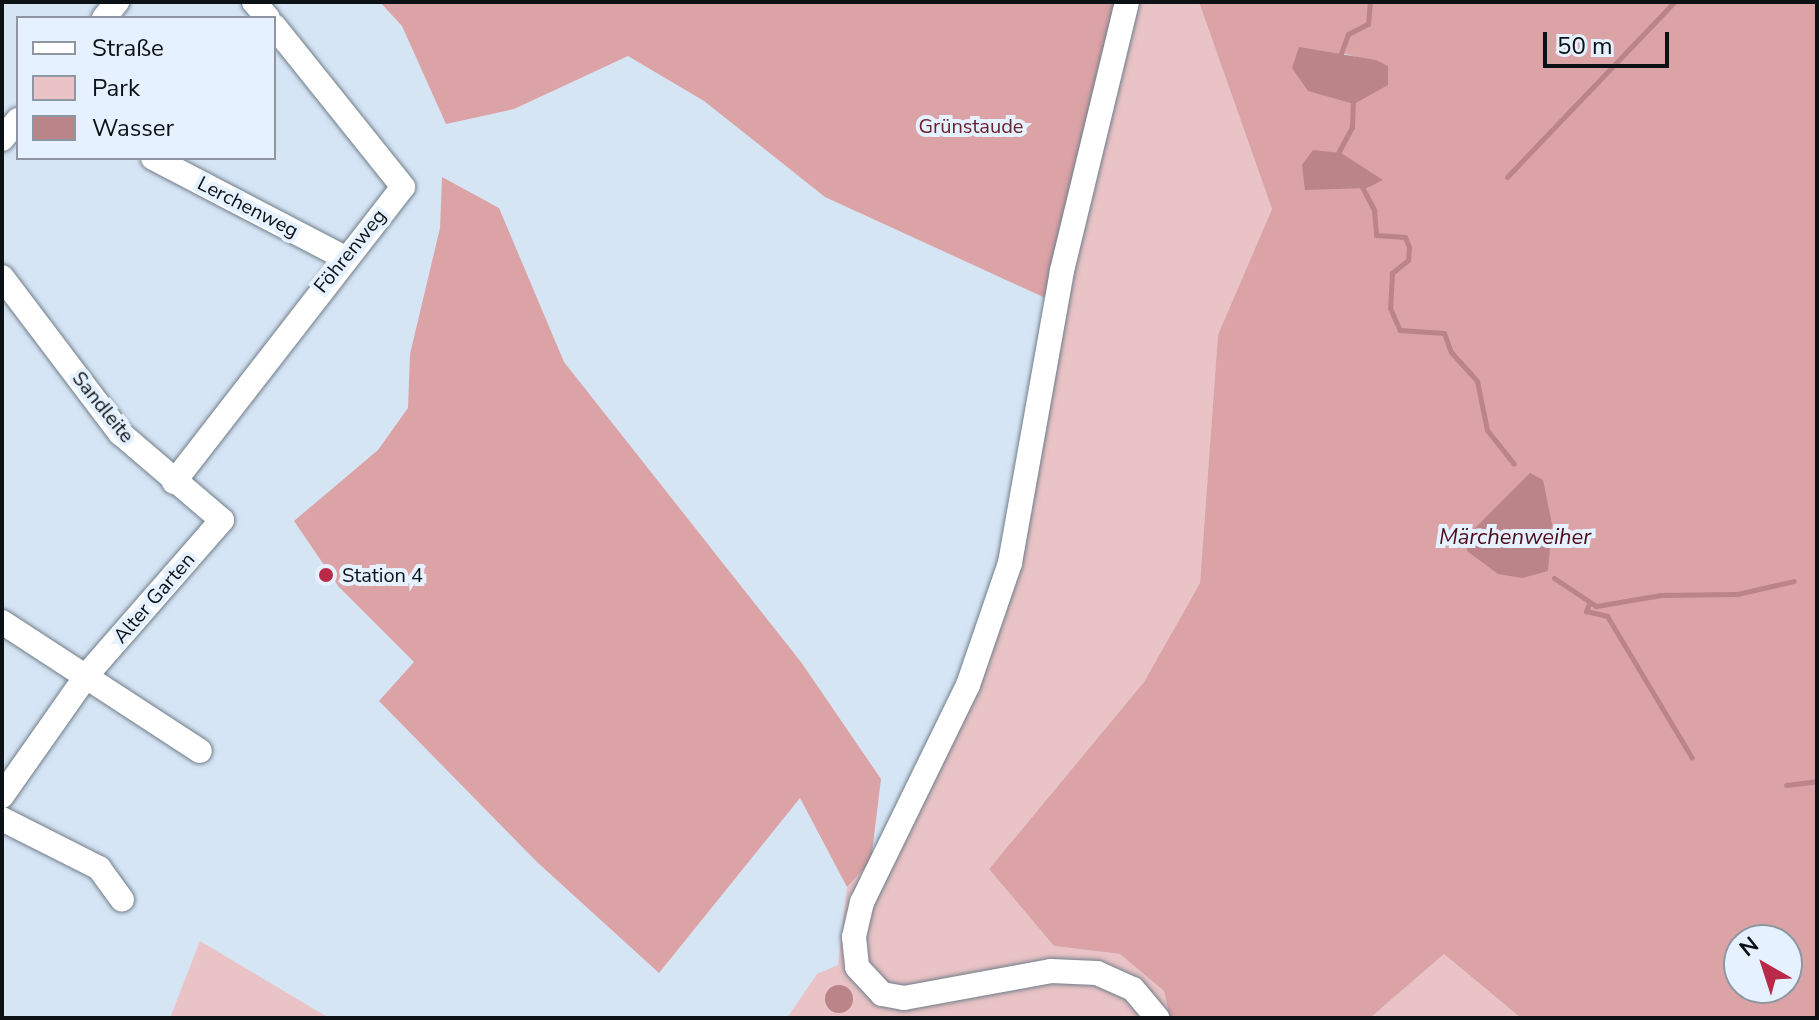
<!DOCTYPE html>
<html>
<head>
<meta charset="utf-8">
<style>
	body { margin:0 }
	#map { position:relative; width:1819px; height:1020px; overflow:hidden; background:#d6e5f4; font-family:"Nunito Sans",sans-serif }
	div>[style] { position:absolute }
	.green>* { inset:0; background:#e9c3c5 }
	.forest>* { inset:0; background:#dba3a6 }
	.water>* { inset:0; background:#bb8488 }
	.round { border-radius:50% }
	.stream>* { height:5px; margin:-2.5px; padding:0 2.5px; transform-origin:2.5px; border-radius:2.5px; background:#bb8488 }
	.roads { filter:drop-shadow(0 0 2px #707d8a) drop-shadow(0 0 2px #707d8a) }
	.minor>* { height:24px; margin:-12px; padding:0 12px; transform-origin:12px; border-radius:12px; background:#fff }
	.dots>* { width:22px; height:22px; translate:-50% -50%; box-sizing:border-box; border:4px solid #e5f1fe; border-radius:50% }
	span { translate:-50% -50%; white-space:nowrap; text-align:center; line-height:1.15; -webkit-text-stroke:8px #e5f1fe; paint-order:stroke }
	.park-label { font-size:20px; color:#68242e }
	.street-label { font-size:20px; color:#0c1116 }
	.poi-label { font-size:20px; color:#0c1116 }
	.left { translate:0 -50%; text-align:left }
	.water-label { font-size:22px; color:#500c1a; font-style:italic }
	.frame { position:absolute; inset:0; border:4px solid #0c1116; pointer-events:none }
	.legend { position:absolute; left:16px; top:16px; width:260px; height:144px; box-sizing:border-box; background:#e5f1fe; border:2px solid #8e97a1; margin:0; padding:10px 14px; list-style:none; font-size:24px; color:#0c1116 }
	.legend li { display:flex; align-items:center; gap:16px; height:40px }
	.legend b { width:40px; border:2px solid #8e97a1 }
	.north { position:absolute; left:1723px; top:924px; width:80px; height:80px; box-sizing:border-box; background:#e5f1fe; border:2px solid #8e97a1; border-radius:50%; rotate:321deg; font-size:22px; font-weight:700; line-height:32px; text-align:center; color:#0c1116 }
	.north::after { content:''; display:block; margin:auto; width:28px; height:36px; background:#ba2948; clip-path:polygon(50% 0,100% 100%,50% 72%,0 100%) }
	.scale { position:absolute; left:1543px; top:32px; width:126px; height:36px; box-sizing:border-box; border:4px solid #0c1116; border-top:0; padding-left:10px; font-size:24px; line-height:28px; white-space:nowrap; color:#0c1116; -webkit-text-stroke:6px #e5f1fe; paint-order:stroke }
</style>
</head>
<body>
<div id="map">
	<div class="green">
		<div style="clip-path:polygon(1134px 2px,1199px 2px,1272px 209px,1218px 336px,1200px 583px,1144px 682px,989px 869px,1054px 946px,1120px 954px,1164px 991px,1170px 1018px,787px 1018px,817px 974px,838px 965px,847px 887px,871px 861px,968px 685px,1010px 563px,1052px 301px)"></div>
		<div style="clip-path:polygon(200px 941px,329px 1018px,170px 1018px)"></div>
		<div style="clip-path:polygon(1444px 954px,1521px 1018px,1370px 1018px)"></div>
	</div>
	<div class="forest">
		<div style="clip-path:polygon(380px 2px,1134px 2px,1052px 301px,825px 197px,704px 101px,628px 56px,514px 109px,446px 124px,402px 26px)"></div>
		<div style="clip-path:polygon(evenodd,1199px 2px,1817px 2px,1817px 1018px,1521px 1018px,1444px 954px,1370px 1018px,1170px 1018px,1164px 991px,1120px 954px,1054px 946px,989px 869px,1144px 682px,1200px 583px,1218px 335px,1272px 209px,1199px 2px,1339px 52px,1388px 66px,1388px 85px,1339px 52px,1199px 2px,1739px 940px,1787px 940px,1787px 988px,1739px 988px,1739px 940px)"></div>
		<div style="clip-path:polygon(442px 177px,499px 208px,564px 362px,801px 662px,881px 779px,871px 861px,847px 887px,800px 798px,659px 973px,537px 862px,379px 701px,414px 662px,339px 587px,294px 521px,378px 450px,408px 408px,410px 354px,440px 228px)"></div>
	</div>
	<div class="water">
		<div style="clip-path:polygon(1299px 47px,1376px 60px,1388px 66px,1388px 85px,1354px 104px,1308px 91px,1292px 68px)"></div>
		<div style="clip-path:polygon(1313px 150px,1341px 153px,1383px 180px,1367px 188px,1305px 190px,1302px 165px)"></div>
		<div style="clip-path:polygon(1530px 473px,1543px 480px,1552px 524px,1548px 571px,1522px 578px,1498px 574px,1467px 551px,1466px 537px)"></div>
		<div class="round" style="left:825px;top:985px;width:28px;height:28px"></div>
	</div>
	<div class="stream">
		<div style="left:1340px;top:56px;width:23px;rotate:-70deg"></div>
		<div style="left:1348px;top:34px;width:22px;rotate:-27deg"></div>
		<div style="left:1368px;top:24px;width:22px;rotate:-85deg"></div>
		<div style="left:1336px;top:157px;width:34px;rotate:-62deg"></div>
		<div style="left:1352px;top:127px;width:27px;rotate:-88deg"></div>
		<div style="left:1507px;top:177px;width:242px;rotate:-46.3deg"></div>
		<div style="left:1362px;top:187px;width:26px;rotate:62deg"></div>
		<div style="left:1374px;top:210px;width:25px;rotate:85deg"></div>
		<div style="left:1376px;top:235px;width:29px;rotate:4deg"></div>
		<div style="left:1405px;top:237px;width:11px;rotate:68deg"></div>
		<div style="left:1409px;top:247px;width:13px;rotate:94deg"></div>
		<div style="left:1408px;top:260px;width:21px;rotate:141deg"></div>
		<div style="left:1392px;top:273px;width:35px;rotate:93deg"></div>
		<div style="left:1390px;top:308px;width:24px;rotate:66deg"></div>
		<div style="left:1400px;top:330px;width:44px;rotate:3.9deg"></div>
		<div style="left:1444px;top:333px;width:20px;rotate:70deg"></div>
		<div style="left:1451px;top:352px;width:39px;rotate:48deg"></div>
		<div style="left:1477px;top:381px;width:50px;rotate:78.5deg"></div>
		<div style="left:1487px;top:430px;width:43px;rotate:51.5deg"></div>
		<div style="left:1554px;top:578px;width:50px;rotate:33.7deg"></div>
		<div style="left:1596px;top:606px;width:66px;rotate:-9.6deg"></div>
		<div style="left:1661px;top:595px;width:76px;rotate:-0.8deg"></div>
		<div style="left:1737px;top:594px;width:58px;rotate:-12.8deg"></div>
		<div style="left:1589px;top:604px;width:8px;rotate:113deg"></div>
		<div style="left:1586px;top:611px;width:22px;rotate:13deg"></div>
		<div style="left:1607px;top:616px;width:165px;rotate:59.1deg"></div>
		<div style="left:1786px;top:785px;width:31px;rotate:-7deg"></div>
	</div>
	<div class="roads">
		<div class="minor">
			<div style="left:254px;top:2px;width:21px;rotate:49deg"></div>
			<div style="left:1127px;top:2px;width:277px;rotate:103.6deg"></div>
			<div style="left:1062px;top:271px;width:297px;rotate:100.1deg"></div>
			<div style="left:1010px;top:563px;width:129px;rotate:109deg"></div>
			<div style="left:968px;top:685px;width:242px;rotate:116deg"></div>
			<div style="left:862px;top:902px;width:36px;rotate:103deg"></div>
			<div style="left:854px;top:937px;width:30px;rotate:84deg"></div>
			<div style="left:857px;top:967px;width:37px;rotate:47deg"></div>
			<div style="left:882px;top:994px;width:22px;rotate:10deg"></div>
			<div style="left:904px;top:998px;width:149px;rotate:-10.4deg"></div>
			<div style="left:1051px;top:971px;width:46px;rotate:2.5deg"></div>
			<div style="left:1097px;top:973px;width:39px;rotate:24deg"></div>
			<div style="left:1133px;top:989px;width:38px;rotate:50deg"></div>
			<div style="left:104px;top:18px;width:21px;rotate:-51deg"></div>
			<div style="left:2px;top:139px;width:25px;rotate:-50deg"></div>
			<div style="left:153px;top:158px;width:214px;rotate:27.5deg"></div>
			<div style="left:2px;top:277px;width:196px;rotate:52.9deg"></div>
			<div style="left:120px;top:433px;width:134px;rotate:40.5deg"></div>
			<div style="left:222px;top:520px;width:206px;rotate:131.1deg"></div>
			<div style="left:87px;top:675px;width:148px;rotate:125.1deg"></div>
			<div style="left:174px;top:482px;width:373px;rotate:-52.2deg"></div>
			<div style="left:403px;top:187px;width:206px;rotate:-128.7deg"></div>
			<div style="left:2px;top:622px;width:236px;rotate:33.1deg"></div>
			<div style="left:2px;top:819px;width:109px;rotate:26.8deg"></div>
			<div style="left:99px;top:868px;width:39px;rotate:54deg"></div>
		</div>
	</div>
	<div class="dots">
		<div style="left:326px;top:575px;background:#ba2948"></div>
	</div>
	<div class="park-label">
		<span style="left:971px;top:126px">Grünstaude</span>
	</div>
	<div class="street-label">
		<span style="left:248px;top:207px;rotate:27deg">Lerchenweg</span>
		<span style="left:350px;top:251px;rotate:-51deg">Föhrenweg</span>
		<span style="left:103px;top:407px;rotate:51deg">Sandleite</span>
		<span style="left:154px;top:598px;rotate:-49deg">Alter Garten</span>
	</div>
	<div class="poi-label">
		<span class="left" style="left:342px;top:575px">Station 4</span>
	</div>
	<div class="water-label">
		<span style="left:1515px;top:538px">Märchenweiher</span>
	</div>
	<div class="frame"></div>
	<ul class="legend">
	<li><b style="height:10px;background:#fff"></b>Straße</li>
	<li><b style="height:22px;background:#e9c3c5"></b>Park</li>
	<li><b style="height:22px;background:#bb8488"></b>Wasser</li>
	</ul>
	<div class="north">N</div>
	<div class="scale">50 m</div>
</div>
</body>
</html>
